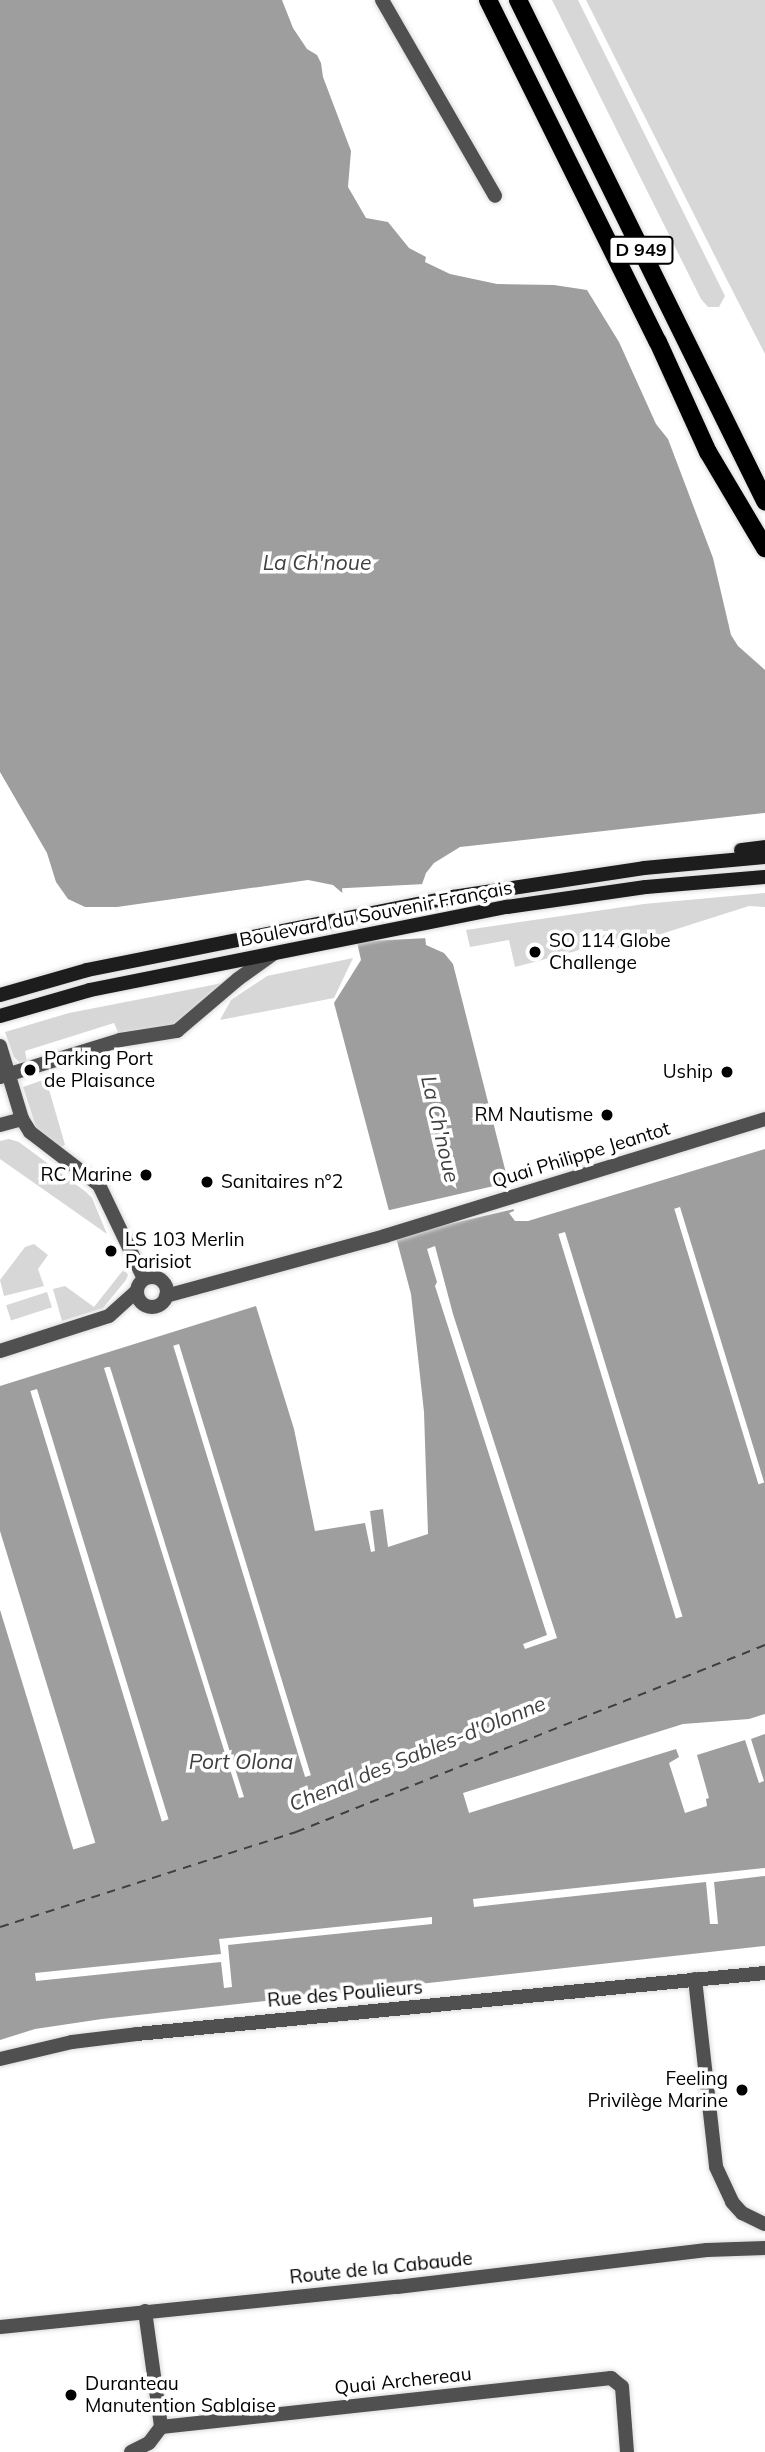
<!DOCTYPE html>
<html>
<head>
<meta charset="utf-8">
<style>
	body { margin:0 }
	#map { position:relative; width:765px; height:2452px; overflow:hidden; background:#fff; font-family:Mulish,sans-serif }
	div>[style] { position:absolute }
	.green>* { inset:0; background:#d7d7d7; transform-origin:0 0 }
	.water>* { inset:0; background:#9e9e9e }
	.pier>* { inset:0; background:#fff; transform-origin:0 0 }
	.ferry>* { height:2px; margin-top:-1px; transform-origin:0; background:repeating-linear-gradient(90deg,#3f3f3f 0 9px,transparent 0 16px) }
	.roads { filter:drop-shadow(0 0 2px #dbdbdb) drop-shadow(0 0 2px #dbdbdb) }
	.street>* { height:14px; margin:-7px; padding:0 7px; transform-origin:7px; border-radius:7px; background:#505050 }
	.street>.ring { margin:-7px; padding:0; box-sizing:content-box; background:none; border:14px solid #505050; border-radius:50% }
	.secondary>* { height:14px; margin:-7px; padding:0 7px; transform-origin:7px; border-radius:7px; background:#1d1d1d }
	.primary>* { height:18px; margin:-9px; padding:0 9px; transform-origin:9px; border-radius:9px; background:#000 }
	.dots>* { width:19px; height:19px; translate:-50% -50%; box-sizing:border-box; border:4px solid #fff; border-radius:50% }
	span { translate:-50% -50%; white-space:nowrap; text-align:center; line-height:1.15; -webkit-text-stroke:7px #fff; paint-order:stroke }
	.shield-label span { padding:2px 5px; background:#fff; border:2px solid; border-radius:5px; -webkit-text-stroke-width:0 }
	.shield-label { font-size:18px; color:#000; font-weight:700 }
	.street-label { font-size:19px; color:#000 }
	.poi-label { font-size:19px; color:#000 }
	.left { translate:0 -50%; text-align:left }
	.right { translate:-100% -50%; text-align:right }
	.water-label { font-size:21px; color:#3f3f3f; font-style:italic }
</style>
</head>
<body>
<div id="map">
	<div class="green">
		<div style="clip-path:polygon(552px 0,578px 0,725px 296px,719px 307px,708px 307px,701px 299px)"></div>
		<div style="clip-path:polygon(586px 0,765px 0,765px 354px,726px 278px)"></div>
		<div style="clip-path:polygon(765px 893px,765px 907px,749px 906px,614px 949px,609px 938px,576px 951px,515px 967px,509px 940px,470px 947px,466px 930px,644px 904px)"></div>
		<div style="clip-path:polygon(353px 958px,334px 998px,220px 1020px,231px 1000px,267px 976px)"></div>
		<div style="clip-path:polygon(223px 983px,175px 1025px,119px 1034px,114px 1023px,25px 1051px,27px 1062px,19px 1062px,14px 1057px,5px 1032px,69px 1013px)"></div>
		<div style="clip-path:polygon(46px 1079px,65px 1145px,60px 1147px,37px 1130px,23px 1087px)"></div>
		<div style="clip-path:polygon(9px 1139px,19px 1142px,86px 1192px,92px 1198px,107px 1234px,0 1159px,0 1141px)"></div>
		<div style="clip-path:polygon(34px 1244px,48px 1255px,38px 1269px,44px 1286px,4px 1296px,0 1280px,25px 1247px)"></div>
		<div style="clip-path:polygon(124px 1269px,128px 1275px,126px 1280px,103px 1308px,62px 1321px,53px 1289px,65px 1286px,94px 1307px)"></div>
		<div style="left:47px;top:1292px;width:16px;height:43px;rotate:72deg"></div>
	</div>
	<div class="water">
		<div style="clip-path:polygon(0 0,282px 0,293px 28px,307px 49px,317px 55px,321px 63px,323px 77px,351px 151px,348px 187px,366px 218px,388px 222px,409px 248px,426px 257px,425px 262px,450px 274px,497px 284px,554px 285px,587px 290px,619px 342px,656px 424px,668px 439px,713px 558px,731px 635px,738px 646px,765px 670px,765px 813px,460px 847px,434px 863px,426px 873px,420px 890px,426px 945px,444px 953px,453px 964px,508px 1181px,514px 1211px,509px 1213px,515px 1221px,528px 1221px,765px 1149px,765px 1946px,102px 2019px,35px 2029px,0 2040px,0 1386px,256px 1306px,294px 1429px,315px 1531px,365px 1523px,371px 1552px,375px 1551px,370px 1511px,383px 1509px,388px 1547px,428px 1534px,424px 1412px,411px 1294px,334px 1003px,361px 960px,347px 897px,333px 885px,308px 880px,117px 907px,85px 907px,68px 899px,56px 882px,47px 853px,0 772px)"></div>
	</div>
	<div class="pier">
		<div style="left:425px;top:884px;width:54px;height:83px;rotate:87deg"></div>
		<div style="left:511px;top:1182px;width:27px;height:130px;rotate:77deg"></div>
		<div style="left:680px;top:1207px;width:288px;height:6px;rotate:73deg"></div>
		<div style="left:565px;top:1232px;width:402px;height:7px;rotate:73deg"></div>
		<div style="clip-path:polygon(435px 1246px,453px 1314px,557px 1638px,525px 1649px,523px 1644px,547px 1635px,435px 1286px,437px 1282px,427px 1249px)"></div>
		<div style="left:179px;top:1344px;width:451px;height:6px;rotate:73deg"></div>
		<div style="clip-path:polygon(107px 1367px,110px 1367px,244px 1797px,239px 1798px,104px 1368px)"></div>
		<div style="left:37px;top:1389px;width:450px;height:7px;rotate:73deg"></div>
		<div style="left:0;top:1531px;width:326px;height:23px;rotate:73deg"></div>
		<div style="clip-path:polygon(765px 1714px,765px 1734px,751px 1739px,764px 1781px,759px 1783px,745px 1740px,697px 1755px,709px 1798px,706px 1799px,707px 1806px,685px 1813px,669px 1763px,679px 1757px,676px 1749px,469px 1813px,463px 1793px,683px 1724px,749px 1719px)"></div>
		<div style="clip-path:polygon(765px 1868px,765px 1876px,714px 1882px,718px 1924px,710px 1924px,706px 1882px,474px 1907px,473px 1899px)"></div>
		<div style="clip-path:polygon(432px 1917px,432px 1924px,228px 1945px,232px 1987px,224px 1988px,221px 1962px,36px 1981px,35px 1973px,221px 1954px,219px 1939px)"></div>
	</div>
	<div class="ferry">
		<div style="left:0;top:1927px;width:311px;rotate:-17.8deg"></div>
		<div style="left:296px;top:1832px;width:505px;rotate:-21.74deg"></div>
	</div>
	<div class="roads">
		<div class="street">
			<div style="left:382px;top:0;width:226px;rotate:60deg"></div>
			<div style="left:0;top:1046px;width:76px;rotate:73.2deg"></div>
			<div style="left:22px;top:1119px;width:15px;rotate:58deg"></div>
			<div style="left:30px;top:1132px;width:87px;rotate:37.5deg"></div>
			<div style="left:99px;top:1185px;width:104px;rotate:64.4deg"></div>
			<div style="left:0;top:1077px;width:126px;rotate:-17.1deg"></div>
			<div style="left:120px;top:1040px;width:58px;rotate:-9deg"></div>
			<div style="left:177px;top:1031px;width:80px;rotate:-40.4deg"></div>
			<div style="left:238px;top:979px;width:43px;rotate:-35.5deg"></div>
			<div style="left:0;top:1125px;width:23px;rotate:-15deg"></div>
			<div class="ring" style="left:137px;top:1277px;width:16px;height:16px"></div>
			<div style="left:166px;top:1296px;width:227px;rotate:-15.3deg"></div>
			<div style="left:385px;top:1236px;width:398px;rotate:-17.1deg"></div>
			<div style="left:0;top:1351px;width:114px;rotate:-17.8deg"></div>
			<div style="left:109px;top:1316px;width:36px;rotate:-42deg"></div>
			<div style="left:695px;top:1979px;width:189px;rotate:83.6deg"></div>
			<div style="left:716px;top:2167px;width:38px;rotate:65deg"></div>
			<div style="left:732px;top:2202px;width:15px;rotate:48deg"></div>
			<div style="left:742px;top:2213px;width:25px;rotate:26deg"></div>
			<div style="left:0;top:2059px;width:74px;rotate:-13.3deg"></div>
			<div style="left:72px;top:2042px;width:65px;rotate:-7deg"></div>
			<div style="left:137px;top:2034px;width:631px;rotate:-5.55deg"></div>
			<div style="left:145px;top:2311px;width:117px;rotate:82.1deg"></div>
			<div style="left:0;top:2327px;width:399px;rotate:-5.8deg"></div>
			<div style="left:397px;top:2287px;width:312px;rotate:-6.8deg"></div>
			<div style="left:707px;top:2250px;width:58px;rotate:-2deg"></div>
			<div style="left:131px;top:2452px;width:20px;rotate:-27deg"></div>
			<div style="left:149px;top:2443px;width:20px;rotate:-53deg"></div>
			<div style="left:161px;top:2427px;width:453px;rotate:-6.2deg"></div>
			<div style="left:611px;top:2378px;width:14px;rotate:39deg"></div>
			<div style="left:622px;top:2387px;width:65px;rotate:85.6deg"></div>
		</div>
		<div class="secondary">
			<div style="left:741px;top:850px;width:24px;rotate:-7deg"></div>
			<div style="left:0;top:995px;width:91px;rotate:-16deg"></div>
			<div style="left:87px;top:970px;width:373px;rotate:-11.3deg"></div>
			<div style="left:453px;top:897px;width:193px;rotate:-8.6deg"></div>
			<div style="left:644px;top:868px;width:121px;rotate:-5.2deg"></div>
			<div style="left:0;top:1016px;width:94px;rotate:-16.1deg"></div>
			<div style="left:90px;top:990px;width:425px;rotate:-11.3deg"></div>
			<div style="left:507px;top:907px;width:140px;rotate:-8.2deg"></div>
			<div style="left:646px;top:887px;width:119px;rotate:-4.8deg"></div>
		</div>
		<div class="primary">
			<div style="left:488px;top:0;width:382px;rotate:63.6deg"></div>
			<div style="left:658px;top:342px;width:121px;rotate:65.6deg"></div>
			<div style="left:708px;top:452px;width:112px;rotate:59.3deg"></div>
			<div style="left:518px;top:0;width:559px;rotate:63.76deg"></div>
		</div>
	</div>
	<div class="dots">
		<div style="left:535px;top:952px;background:#000"></div>
		<div style="left:30px;top:1070px;background:#000"></div>
		<div style="left:727px;top:1072px;background:#000"></div>
		<div style="left:607px;top:1115px;background:#000"></div>
		<div style="left:146px;top:1175px;background:#000"></div>
		<div style="left:207px;top:1182px;background:#000"></div>
		<div style="left:111px;top:1251px;background:#000"></div>
		<div style="left:742px;top:2090px;background:#000"></div>
		<div style="left:71px;top:2395px;background:#000"></div>
	</div>
	<div class="shield-label">
		<span style="left:641px;top:250px">D 949</span>
	</div>
	<div class="street-label">
		<span style="left:376px;top:914px;rotate:-11deg">Boulevard du Souvenir Français</span>
		<span style="left:581px;top:1155px;rotate:-17deg">Quai Philippe Jeantot</span>
		<span style="left:345px;top:1994px;rotate:-5deg">Rue des Poulieurs</span>
		<span style="left:381px;top:2268px;rotate:-6deg">Route de la Cabaude</span>
		<span style="left:403px;top:2381px;rotate:-6deg">Quai Archereau</span>
	</div>
	<div class="poi-label">
		<span class="left" style="left:549px;top:952px">SO 114 Globe<br>Challenge</span>
		<span class="left" style="left:44px;top:1070px">Parking Port<br>de Plaisance</span>
		<span class="right" style="left:713px;top:1072px">Uship</span>
		<span class="right" style="left:593px;top:1115px">RM Nautisme</span>
		<span class="right" style="left:132px;top:1175px">RC Marine</span>
		<span class="left" style="left:221px;top:1182px">Sanitaires n°2</span>
		<span class="left" style="left:125px;top:1251px">LS 103 Merlin<br>Parisiot</span>
		<span class="right" style="left:728px;top:2090px">Feeling<br>Privilège Marine</span>
		<span class="left" style="left:85px;top:2395px">Duranteau<br>Manutention Sablaise</span>
	</div>
	<div class="water-label">
		<span style="left:317px;top:562px">La Ch'noue</span>
		<span style="left:441px;top:1129px;rotate:77deg">La Ch'noue</span>
		<span style="left:417px;top:1753px;rotate:-22deg">Chenal des Sables-d'Olonne</span>
		<span style="left:241px;top:1761px">Port Olona</span>
	</div>
</div>
</body>
</html>
